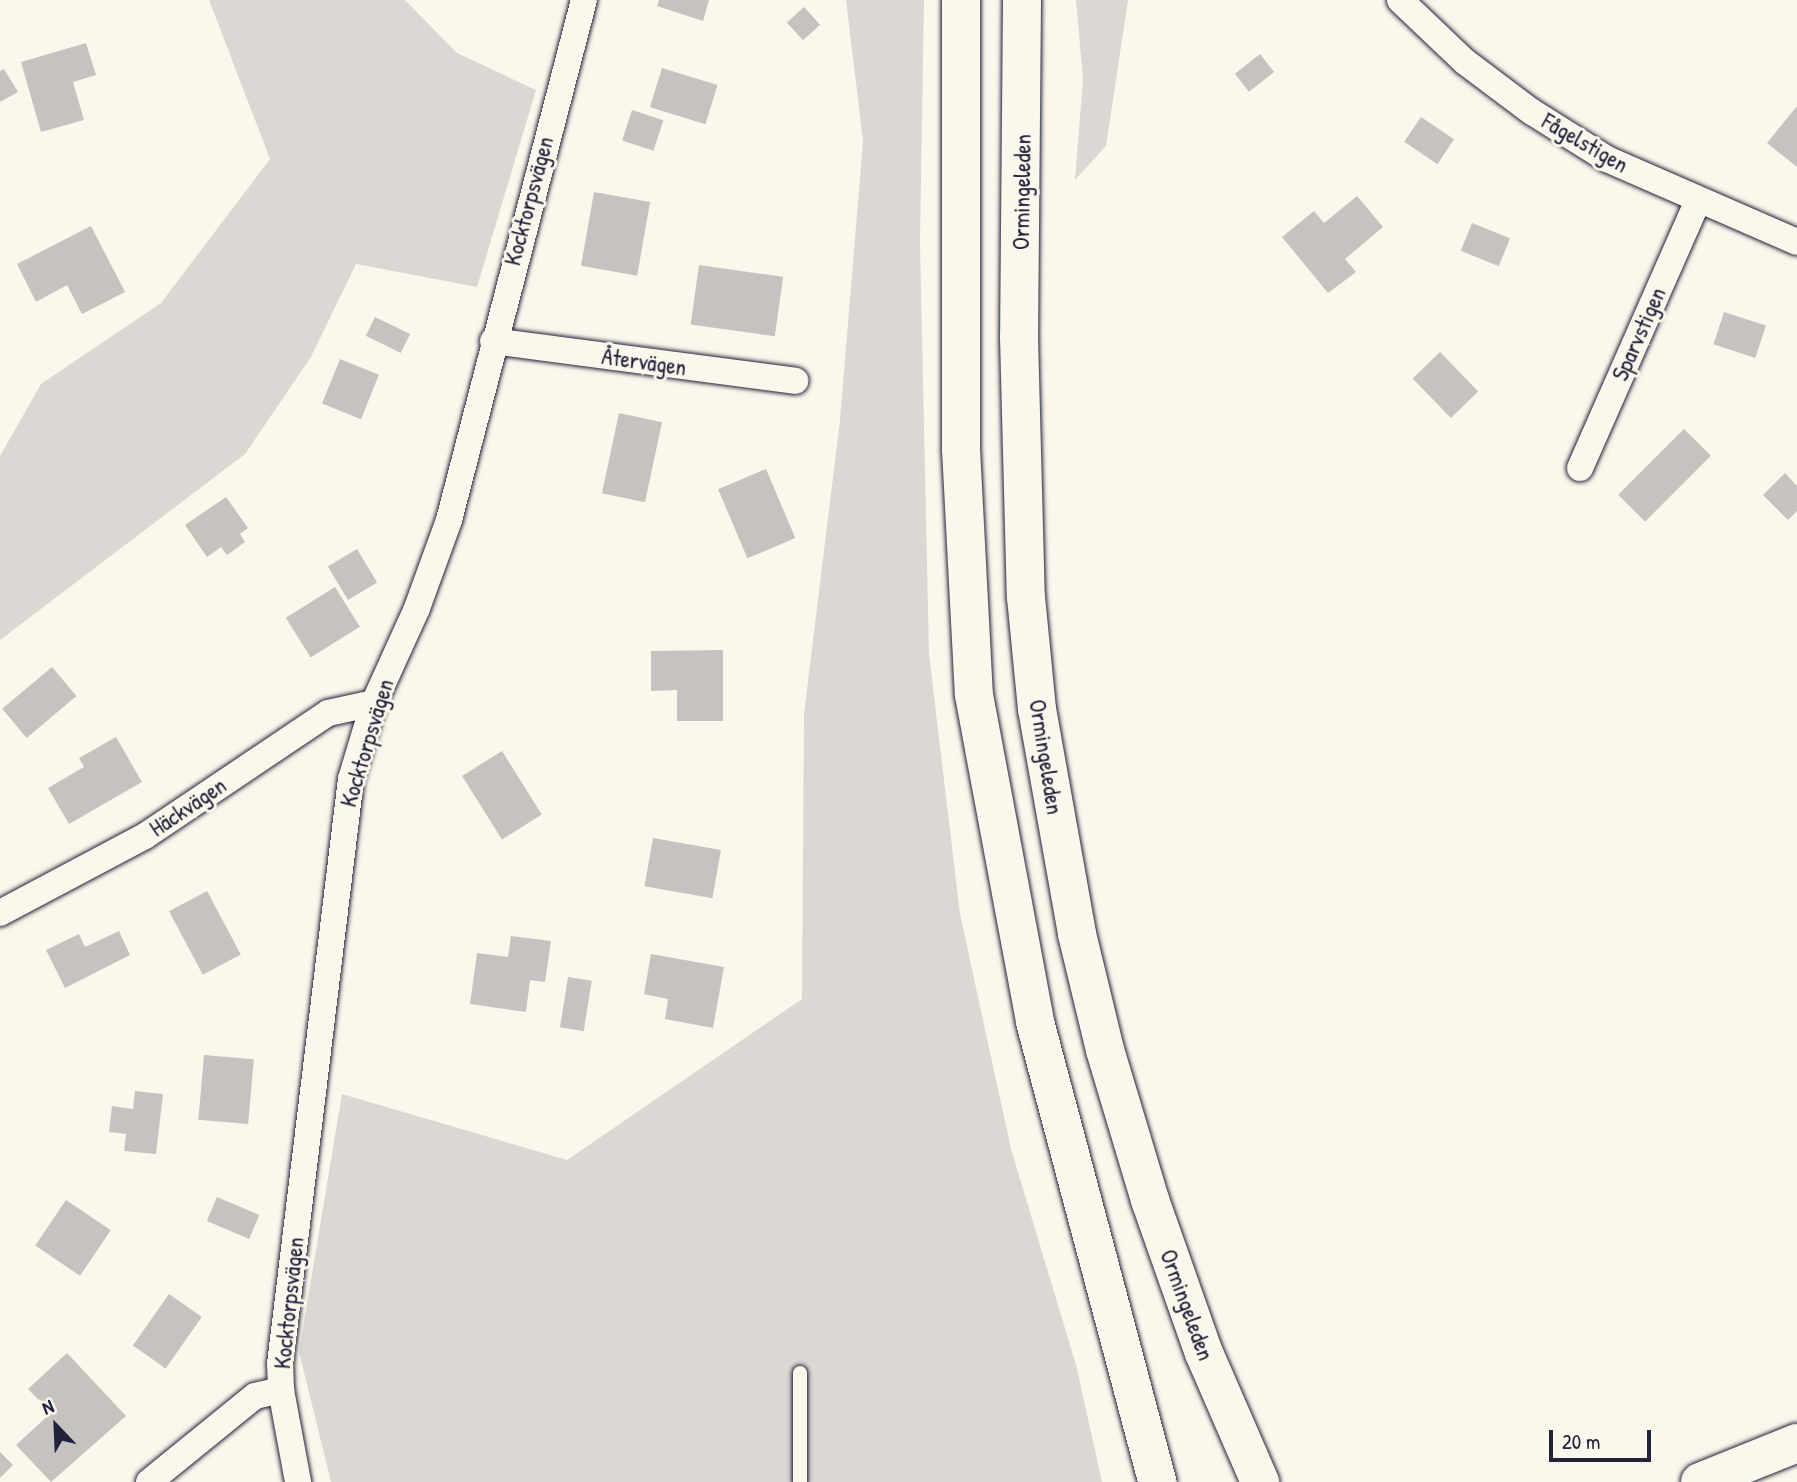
<!DOCTYPE html>
<html>
<head>
<meta charset="utf-8">
<style>
	body { margin:0 }
	#map { position:relative; width:1797px; height:1482px; overflow:hidden; background:#fbf7ec; font-family:"Patrick Hand",sans-serif }
	div>[style] { position:absolute }
	.green>* { inset:0; background:#dbd8d3 }
	.building>* { inset:0; background:#c6c2c0; transform-origin:0 0 }
	.roads { filter:drop-shadow(0 0 2px #22223b) drop-shadow(0 0 2px #22223b) }
	.lane>* { height:14px; margin:-7px; padding:0 7px; transform-origin:7px; border-radius:7px; background:#fbf7ec }
	.street>* { height:26px; margin:-13px; padding:0 13px; transform-origin:13px; border-radius:13px; background:#fbf7ec }
	.secondary>* { height:38px; margin:-19px; padding:0 19px; transform-origin:19px; border-radius:19px; background:#fbf7ec }
	.highway>* { height:38px; margin:-19px; padding:0 19px; transform-origin:19px; border-radius:19px; background:#fbf7ec }
	span { translate:-50% -50%; white-space:nowrap; text-align:center; line-height:1.15; -webkit-text-stroke:6px #fbf7ec; paint-order:stroke }
	.street-label { font-size:23px; color:#22223b }
	.north { position:absolute; left:21px; top:1391px; width:70px; height:70px; -webkit-text-stroke:5px #fbf7ec; paint-order:stroke; rotate:337deg; font-size:19px; font-weight:700; line-height:28px; text-align:center; color:#22223b }
	.north::after { content:''; display:block; margin:auto; width:24px; height:32px; background:#22223b; clip-path:polygon(50% 0,100% 100%,50% 72%,0 100%) }
	.scale { position:absolute; left:1549px; top:1430px; width:102px; height:32px; box-sizing:border-box; border:4px solid #22223b; border-top:0; padding-left:9px; font-size:21px; line-height:24px; white-space:nowrap; color:#22223b; -webkit-text-stroke:5px #fbf7ec; paint-order:stroke }
</style>
</head>
<body>
<div id="map">
	<div class="green">
		<div style="clip-path:polygon(209px 0,405px 0,457px 53px,536px 90px,477px 287px,356px 264px,311px 357px,245px 454px,0 640px,0 456px,41px 384px,161px 303px,270px 159px)"></div>
		<div style="clip-path:polygon(846px 0,924px 0,920px 242px,929px 654px,960px 914px,1011px 1149px,1076px 1365px,1102px 1482px,331px 1482px,299px 1352px,342px 1094px,567px 1160px,802px 999px,804px 714px,840px 420px,863px 141px)"></div>
		<div style="clip-path:polygon(1076px 0,1128px 0,1106px 146px,1075px 180px,1083px 79px)"></div>
	</div>
	<div class="building">
		<div style="clip-path:polygon(659px 0,709px 0,703px 21px,657px 6px)"></div>
		<div style="left:804px;top:7px;width:24px;height:23px;rotate:48deg"></div>
		<div style="clip-path:polygon(86px 43px,96px 75px,73px 82px,84px 120px,41px 132px,21px 62px)"></div>
		<div style="left:1260px;top:54px;width:23px;height:32px;rotate:52deg"></div>
		<div style="left:662px;top:68px;width:58px;height:41px;rotate:17deg"></div>
		<div style="clip-path:polygon(4px 69px,18px 92px,0 102px,0 71px)"></div>
		<div style="clip-path:polygon(1797px 106px,1797px 167px,1767px 143px)"></div>
		<div style="left:632px;top:110px;width:33px;height:32px;rotate:18deg"></div>
		<div style="left:1421px;top:117px;width:40px;height:30px;rotate:34deg"></div>
		<div style="left:594px;top:192px;width:57px;height:75px;rotate:10deg"></div>
		<div style="clip-path:polygon(1357px 196px,1383px 227px,1345px 259px,1356px 272px,1328px 293px,1282px 237px,1314px 211px,1324px 223px)"></div>
		<div style="left:1472px;top:223px;width:41px;height:30px;rotate:22deg"></div>
		<div style="clip-path:polygon(91px 226px,125px 292px,82px 314px,67px 285px,36px 302px,17px 264px)"></div>
		<div style="left:699px;top:265px;width:85px;height:60px;rotate:8deg"></div>
		<div style="left:1724px;top:312px;width:44px;height:34px;rotate:18deg"></div>
		<div style="left:375px;top:317px;width:39px;height:21px;rotate:26deg"></div>
		<div style="left:1440px;top:352px;width:55px;height:38px;rotate:46deg"></div>
		<div style="left:340px;top:359px;width:42px;height:48px;rotate:22deg"></div>
		<div style="left:619px;top:413px;width:44px;height:82px;rotate:12deg"></div>
		<div style="left:1684px;top:429px;width:38px;height:93px;rotate:45deg"></div>
		<div style="left:766px;top:469px;width:75px;height:52px;rotate:67deg"></div>
		<div style="clip-path:polygon(1785px 473px,1797px 486px,1797px 511px,1788px 520px,1763px 495px)"></div>
		<div style="clip-path:polygon(226px 497px,248px 528px,240px 534px,245px 542px,227px 555px,221px 547px,207px 557px,185px 525px)"></div>
		<div style="left:357px;top:549px;width:39px;height:34px;rotate:59deg"></div>
		<div style="left:335px;top:587px;width:47px;height:58px;rotate:58deg"></div>
		<div style="clip-path:polygon(723px 650px,723px 721px,677px 721px,677px 690px,651px 691px,651px 651px)"></div>
		<div style="left:52px;top:667px;width:38px;height:65px;rotate:50deg"></div>
		<div style="clip-path:polygon(116px 737px,142px 782px,69px 824px,48px 788px,84px 767px,79px 758px)"></div>
		<div style="left:502px;top:751px;width:75px;height:47px;rotate:58deg"></div>
		<div style="left:653px;top:838px;width:69px;height:49px;rotate:10deg"></div>
		<div style="left:207px;top:891px;width:72px;height:43px;rotate:62deg"></div>
		<div style="clip-path:polygon(119px 931px,130px 955px,65px 988px,46px 950px,79px 934px,85px 947px)"></div>
		<div style="clip-path:polygon(511px 936px,551px 941px,545px 982px,530px 980px,526px 1012px,470px 1004px,477px 953px,508px 957px)"></div>
		<div style="clip-path:polygon(651px 954px,724px 967px,713px 1028px,665px 1019px,668px 999px,644px 994px)"></div>
		<div style="left:568px;top:977px;width:24px;height:51px;rotate:9deg"></div>
		<div style="left:204px;top:1055px;width:50px;height:65px;rotate:5deg"></div>
		<div style="clip-path:polygon(135px 1091px,163px 1094px,156px 1154px,124px 1151px,126px 1134px,109px 1132px,112px 1106px,133px 1109px)"></div>
		<div style="left:217px;top:1197px;width:46px;height:26px;rotate:23deg"></div>
		<div style="left:66px;top:1200px;width:54px;height:55px;rotate:34deg"></div>
		<div style="left:169px;top:1294px;width:40px;height:63px;rotate:35deg"></div>
		<div style="clip-path:polygon(67px 1353px,126px 1416px,51px 1482px,16px 1445px,51px 1413px,28px 1389px)"></div>
		<div style="clip-path:polygon(0 1452px,13px 1465px,0 1478px)"></div>
	</div>
	<div class="roads">
		<div class="lane">
			<div style="left:800px;top:1482px;width:109px;rotate:-90deg"></div>
		</div>
		<div class="street">
			<div style="left:1400px;top:0;width:88px;rotate:43.6deg"></div>
			<div style="left:1464px;top:61px;width:85px;rotate:36.9deg"></div>
			<div style="left:1532px;top:112px;width:89px;rotate:32.1deg"></div>
			<div style="left:1607px;top:159px;width:207px;rotate:23.6deg"></div>
			<div style="left:493px;top:341px;width:305px;rotate:7.5deg"></div>
			<div style="left:1580px;top:468px;width:293px;rotate:-66.2deg"></div>
			<div style="left:0;top:913px;width:164px;rotate:-28deg"></div>
			<div style="left:145px;top:836px;width:220px;rotate:-33.9deg"></div>
			<div style="left:328px;top:713px;width:47px;rotate:-12.3deg"></div>
			<div style="left:281px;top:1390px;width:94px;rotate:79.5deg"></div>
			<div style="left:149px;top:1482px;width:136px;rotate:-39.1deg"></div>
			<div style="left:255px;top:1396px;width:27px;rotate:-13deg"></div>
			<div style="left:281px;top:1390px;width:26px;rotate:-92deg"></div>
			<div style="left:280px;top:1364px;width:589px;rotate:-83.08deg"></div>
			<div style="left:351px;top:779px;width:79px;rotate:-73.2deg"></div>
			<div style="left:374px;top:703px;width:104px;rotate:-65.6deg"></div>
			<div style="left:417px;top:608px;width:94px;rotate:-70deg"></div>
			<div style="left:449px;top:520px;width:537px;rotate:-75.45deg"></div>
		</div>
		<div class="secondary">
			<div style="left:961px;top:0;width:449px;rotate:90deg"></div>
			<div style="left:961px;top:449px;width:246px;rotate:87deg"></div>
			<div style="left:974px;top:695px;width:333px;rotate:79.4deg"></div>
			<div style="left:1035px;top:1022px;width:476px;rotate:75.1deg"></div>
			<div style="left:1022px;top:0;width:337px;rotate:90.5deg"></div>
			<div style="left:1019px;top:337px;width:260px;rotate:88.5deg"></div>
			<div style="left:1026px;top:597px;width:113px;rotate:84.4deg"></div>
			<div style="left:1037px;top:709px;width:229px;rotate:79.9deg"></div>
			<div style="left:1077px;top:934px;width:119px;rotate:76.4deg"></div>
			<div style="left:1105px;top:1050px;width:157px;rotate:73.3deg"></div>
			<div style="left:1150px;top:1200px;width:162px;rotate:70.6deg"></div>
			<div style="left:1204px;top:1353px;width:141px;rotate:66.5deg"></div>
		</div>
		<div class="highway">
			<div style="left:1700px;top:1482px;width:105px;rotate:-21.9deg"></div>
		</div>
	</div>
	<div class="street-label">
		<span style="left:1585px;top:143px;rotate:30deg">Fågelstigen</span>
		<span style="left:1022px;top:192px;rotate:-89deg">Ormingeleden</span>
		<span style="left:529px;top:201px;rotate:-75deg">Kocktorpsvägen</span>
		<span style="left:1639px;top:334px;rotate:-66deg">Sparvstigen</span>
		<span style="left:644px;top:362px;rotate:8deg">Återvägen</span>
		<span style="left:367px;top:743px;rotate:-73deg">Kocktorpsvägen</span>
		<span style="left:1046px;top:757px;rotate:81deg">Ormingeleden</span>
		<span style="left:188px;top:807px;rotate:-34deg">Häckvägen</span>
		<span style="left:289px;top:1303px;rotate:-84deg">Kocktorpsvägen</span>
		<span style="left:1187px;top:1305px;rotate:70deg">Ormingeleden</span>
	</div>
	<div class="north">N</div>
	<div class="scale">20 m</div>
</div>
</body>
</html>
